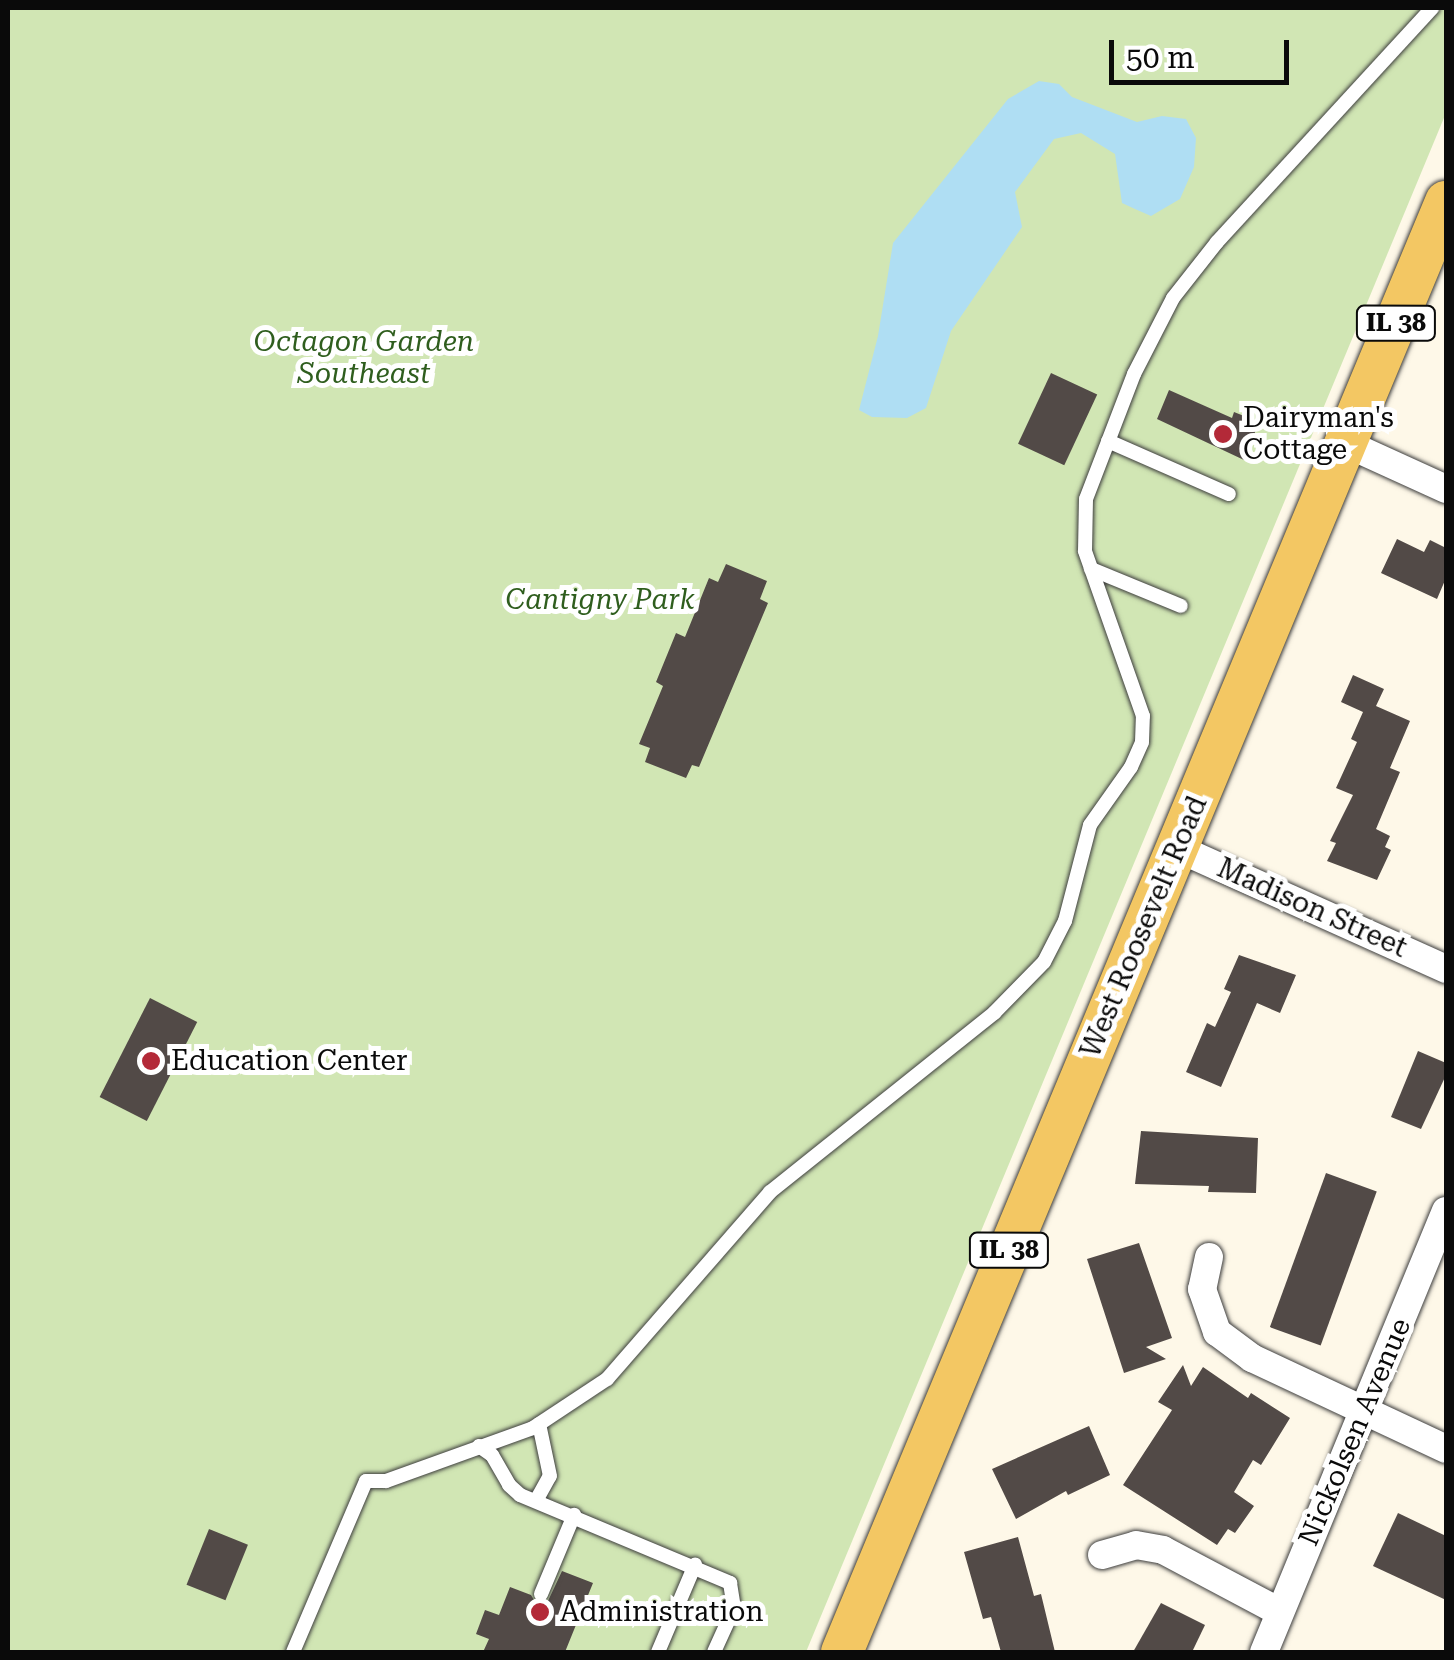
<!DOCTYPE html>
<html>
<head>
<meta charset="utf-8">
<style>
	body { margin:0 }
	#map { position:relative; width:1454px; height:1660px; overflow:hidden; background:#fef8e8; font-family:"Roboto Serif",serif }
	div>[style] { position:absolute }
	.green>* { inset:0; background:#d1e6b4 }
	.water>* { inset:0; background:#afdef3 }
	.building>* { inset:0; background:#524a47; transform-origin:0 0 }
	.roads { filter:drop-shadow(0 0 2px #3d3d3d) drop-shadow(0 0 2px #3d3d3d) }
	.service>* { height:14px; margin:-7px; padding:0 7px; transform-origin:7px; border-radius:7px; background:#fff }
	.minor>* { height:28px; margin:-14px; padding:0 14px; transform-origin:14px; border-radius:14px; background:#fff }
	.primary>* { height:42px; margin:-21px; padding:0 21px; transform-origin:21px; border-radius:21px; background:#f3c763 }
	.dots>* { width:28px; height:28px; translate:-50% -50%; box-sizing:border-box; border:5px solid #fff; border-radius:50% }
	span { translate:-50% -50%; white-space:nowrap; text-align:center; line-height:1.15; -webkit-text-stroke:10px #fff; paint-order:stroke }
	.shield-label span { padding:2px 8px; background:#fff; border:2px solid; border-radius:8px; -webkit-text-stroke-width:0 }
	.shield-label { font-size:25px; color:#0a0a0a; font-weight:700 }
	.park-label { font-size:28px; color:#2f5e1e; font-style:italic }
	.poi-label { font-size:28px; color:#0a0a0a }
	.left { translate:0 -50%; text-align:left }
	.street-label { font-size:28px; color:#0a0a0a }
	.frame { position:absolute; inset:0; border:10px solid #0a0a0a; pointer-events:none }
	.scale { position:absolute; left:1109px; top:40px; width:180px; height:45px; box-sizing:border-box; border:5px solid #0a0a0a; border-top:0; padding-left:12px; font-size:30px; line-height:35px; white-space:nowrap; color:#0a0a0a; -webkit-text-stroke:8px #fff; paint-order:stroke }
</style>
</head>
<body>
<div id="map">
	<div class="green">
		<div style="clip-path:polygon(8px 8px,1446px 8px,1446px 113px,806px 1652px,8px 1652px)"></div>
	</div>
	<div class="water">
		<div style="clip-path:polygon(1039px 81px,1059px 84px,1072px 97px,1137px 122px,1162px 116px,1186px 119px,1196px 138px,1194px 167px,1180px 199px,1151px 216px,1135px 209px,1122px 203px,1115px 154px,1081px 133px,1054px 139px,1015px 192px,1022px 227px,951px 331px,926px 408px,907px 418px,872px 417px,859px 410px,878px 336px,893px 243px,1008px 99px)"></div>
	</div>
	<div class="building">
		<div style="left:1051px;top:373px;width:51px;height:78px;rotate:25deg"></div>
		<div style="clip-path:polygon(1169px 390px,1232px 418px,1234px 412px,1259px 422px,1244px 460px,1157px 419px)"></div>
		<div style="clip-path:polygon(1397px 539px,1424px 552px,1430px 540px,1446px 548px,1446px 578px,1437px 599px,1381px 573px)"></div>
		<div style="clip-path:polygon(726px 564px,767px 581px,760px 599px,768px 603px,699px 767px,692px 765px,686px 778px,645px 762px,650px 748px,639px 744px,663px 686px,656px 682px,676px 633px,685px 637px,709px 578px,718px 582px)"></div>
		<div style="clip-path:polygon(1353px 675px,1384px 689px,1376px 706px,1410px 721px,1390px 768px,1400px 772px,1376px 829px,1390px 836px,1385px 847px,1391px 850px,1377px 880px,1327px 861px,1336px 843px,1330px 841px,1353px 795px,1336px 788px,1357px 742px,1351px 739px,1363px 712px,1341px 702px)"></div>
		<div style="clip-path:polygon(1239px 955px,1296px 975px,1280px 1013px,1257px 1003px,1221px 1087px,1186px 1072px,1207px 1023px,1215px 1027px,1231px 992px,1224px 989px)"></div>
		<div style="left:150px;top:998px;width:53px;height:111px;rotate:27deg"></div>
		<div style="clip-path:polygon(1418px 1051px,1446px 1063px,1446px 1075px,1421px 1129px,1391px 1117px)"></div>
		<div style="clip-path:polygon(1141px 1131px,1258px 1138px,1256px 1193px,1208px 1192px,1209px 1186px,1135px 1184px)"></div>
		<div style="left:1326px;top:1173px;width:54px;height:164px;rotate:20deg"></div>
		<div style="clip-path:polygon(1139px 1243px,1172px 1338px,1146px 1347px,1166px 1359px,1124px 1373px,1087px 1259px)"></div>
		<div style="clip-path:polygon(1183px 1365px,1191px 1386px,1203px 1367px,1248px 1398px,1251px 1393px,1290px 1418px,1261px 1465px,1253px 1460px,1234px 1492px,1254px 1506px,1235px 1533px,1228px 1529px,1217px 1545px,1123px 1485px,1172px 1410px,1158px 1402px)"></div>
		<div style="clip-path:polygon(1089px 1426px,1110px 1475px,1068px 1495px,1066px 1491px,1016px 1519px,992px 1469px)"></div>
		<div style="clip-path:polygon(1398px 1513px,1446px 1536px,1446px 1600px,1373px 1566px)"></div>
		<div style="left:209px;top:1529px;width:42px;height:60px;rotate:22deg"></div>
		<div style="clip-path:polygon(1018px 1537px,1034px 1596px,1041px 1594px,1055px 1652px,1001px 1652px,991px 1617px,983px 1619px,964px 1552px)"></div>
		<div style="clip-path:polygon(562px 1571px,593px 1583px,565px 1652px,483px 1652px,489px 1639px,476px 1634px,485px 1610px,499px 1615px,510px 1587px,531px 1595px,536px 1603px,547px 1603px)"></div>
		<div style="clip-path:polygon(1161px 1603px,1205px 1625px,1192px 1652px,1133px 1652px)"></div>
	</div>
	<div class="roads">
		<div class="service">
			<div style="left:1108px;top:441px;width:132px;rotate:23.7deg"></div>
			<div style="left:1091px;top:569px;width:97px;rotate:22.3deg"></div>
			<div style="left:479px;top:1446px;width:16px;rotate:35deg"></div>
			<div style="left:492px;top:1455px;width:34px;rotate:60deg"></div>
			<div style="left:509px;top:1485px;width:15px;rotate:42deg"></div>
			<div style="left:520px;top:1495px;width:228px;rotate:22.7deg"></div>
			<div style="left:730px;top:1583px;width:25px;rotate:81deg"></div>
			<div style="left:734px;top:1608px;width:48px;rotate:114.4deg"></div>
			<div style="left:537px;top:1499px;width:26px;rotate:-61deg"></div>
			<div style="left:550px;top:1476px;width:53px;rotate:-101.9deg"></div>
			<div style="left:541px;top:1594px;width:86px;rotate:-67.3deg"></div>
			<div style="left:293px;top:1652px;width:186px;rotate:-66.9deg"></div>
			<div style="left:366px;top:1481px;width:20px"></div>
			<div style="left:386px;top:1481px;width:156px;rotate:-19.8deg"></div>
			<div style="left:533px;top:1428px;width:89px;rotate:-33.5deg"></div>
			<div style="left:607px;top:1379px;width:248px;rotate:-48.9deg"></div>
			<div style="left:770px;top:1192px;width:287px;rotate:-38.6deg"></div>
			<div style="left:994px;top:1013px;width:71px;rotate:-45.6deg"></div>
			<div style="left:1044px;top:962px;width:46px;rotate:-62.9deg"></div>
			<div style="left:1065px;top:921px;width:99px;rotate:-75.4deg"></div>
			<div style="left:1090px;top:825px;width:71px;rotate:-54.7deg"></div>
			<div style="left:1131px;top:767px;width:27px;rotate:-66deg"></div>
			<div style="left:1142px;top:742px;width:26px;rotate:-88deg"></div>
			<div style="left:1143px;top:716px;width:175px;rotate:-109.4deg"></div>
			<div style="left:1085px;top:551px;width:52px;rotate:-88.9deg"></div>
			<div style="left:1086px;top:499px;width:134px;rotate:-69deg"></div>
			<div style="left:1134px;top:374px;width:85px;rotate:-62.8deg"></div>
			<div style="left:1173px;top:298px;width:71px;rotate:-51.8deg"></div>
			<div style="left:1217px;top:242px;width:318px;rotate:-47.4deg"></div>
			<div style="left:658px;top:1652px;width:95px;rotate:-67deg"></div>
		</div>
		<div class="minor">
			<div style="left:1345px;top:443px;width:111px;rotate:24.5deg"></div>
			<div style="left:1177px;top:848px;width:295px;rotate:24.2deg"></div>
			<div style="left:1209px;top:1257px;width:33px;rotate:102deg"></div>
			<div style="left:1202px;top:1289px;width:46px;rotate:70.8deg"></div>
			<div style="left:1217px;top:1332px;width:44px;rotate:36.6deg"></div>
			<div style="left:1252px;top:1358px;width:214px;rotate:25.1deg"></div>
			<div style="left:1102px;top:1555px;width:35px;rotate:-16deg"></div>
			<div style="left:1136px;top:1545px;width:27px;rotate:10deg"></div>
			<div style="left:1163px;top:1550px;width:132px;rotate:27.9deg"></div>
			<div style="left:1264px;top:1652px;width:477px;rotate:-67.6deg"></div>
		</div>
		<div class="primary">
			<div style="left:842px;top:1652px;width:1571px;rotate:-67.39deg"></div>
		</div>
	</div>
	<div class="dots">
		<div style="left:1223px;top:434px;background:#b32938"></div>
		<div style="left:151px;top:1061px;background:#b32938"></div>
		<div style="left:540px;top:1612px;background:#b32938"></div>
	</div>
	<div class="shield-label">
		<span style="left:1396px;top:323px">IL 38</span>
		<span style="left:1009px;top:1250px">IL 38</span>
	</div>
	<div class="park-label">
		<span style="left:364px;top:358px">Octagon Garden<br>Southeast</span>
		<span style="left:600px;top:600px">Cantigny Park</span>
	</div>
	<div class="poi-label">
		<span class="left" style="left:1243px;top:434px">Dairyman's<br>Cottage</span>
		<span class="left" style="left:171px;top:1061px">Education Center</span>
		<span class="left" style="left:560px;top:1612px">Administration</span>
	</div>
	<div class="street-label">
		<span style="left:1312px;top:908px;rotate:24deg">Madison Street</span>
		<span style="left:1144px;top:927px;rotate:-67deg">West Roosevelt Road</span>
		<span style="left:1355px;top:1432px;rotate:-67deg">Nickolsen Avenue</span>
	</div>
	<div class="frame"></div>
	<div class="scale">50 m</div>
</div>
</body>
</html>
